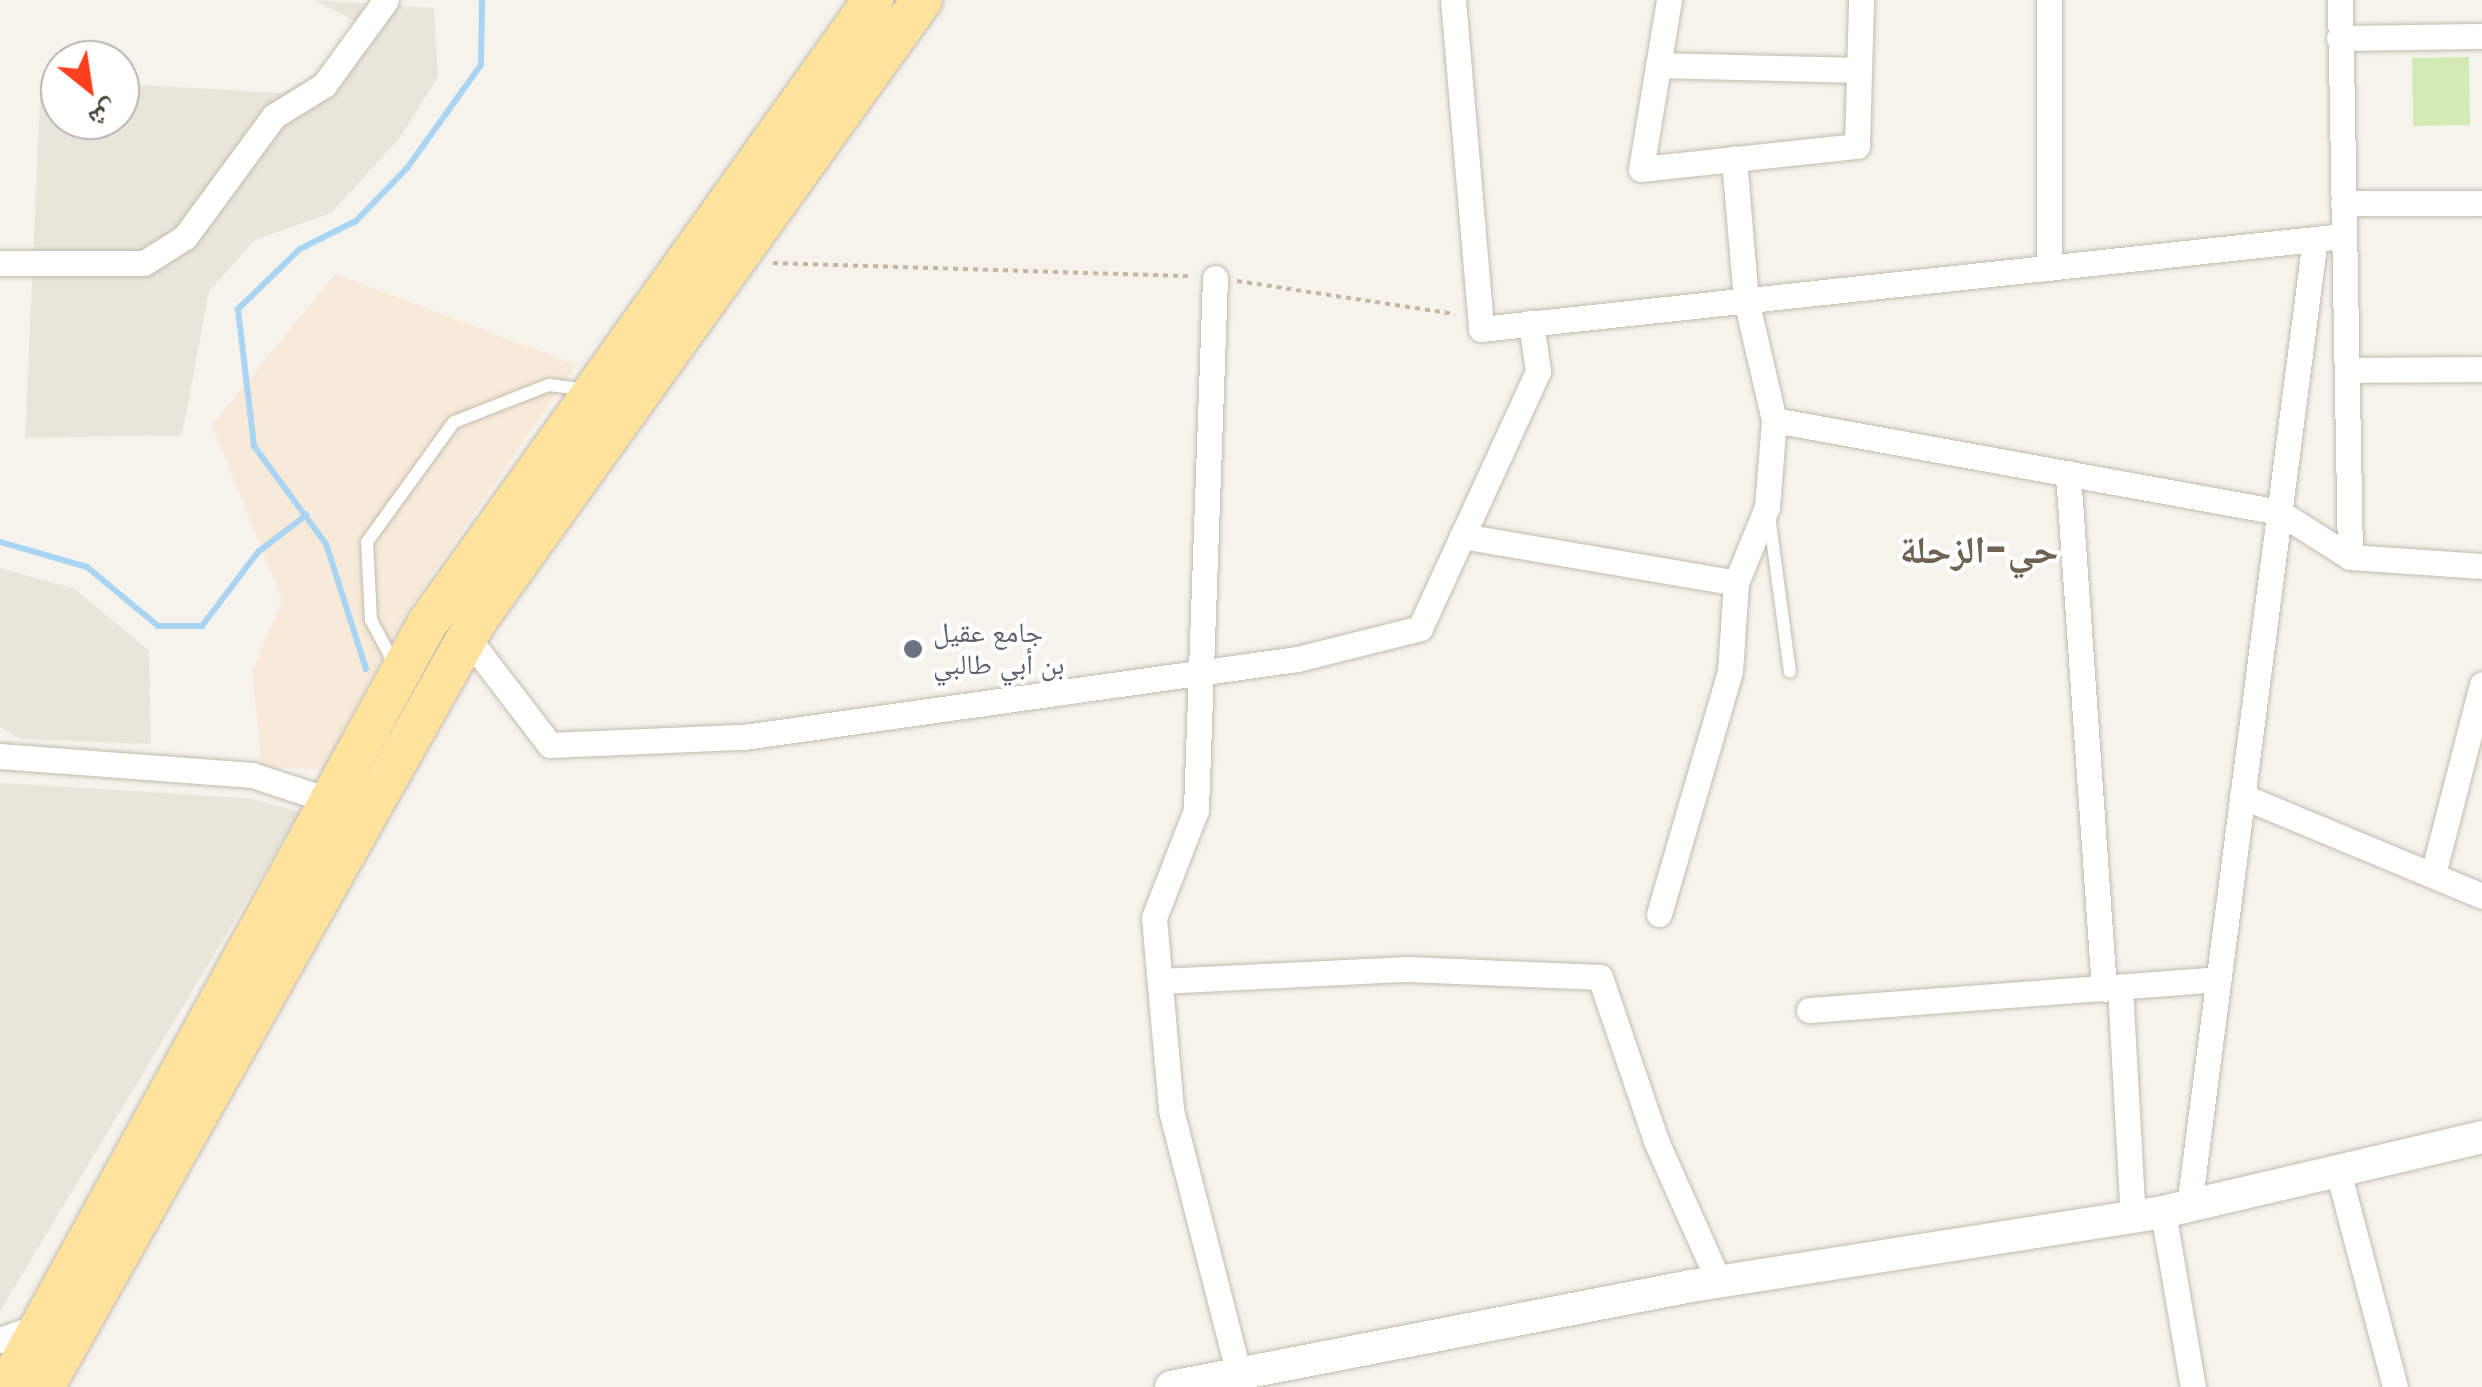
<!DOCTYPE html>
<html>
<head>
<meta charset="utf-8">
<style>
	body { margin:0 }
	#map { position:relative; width:2482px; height:1387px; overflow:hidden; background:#f6f3ec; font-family:Poppins,"Noto Naskh Arabic",sans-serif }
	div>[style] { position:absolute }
	.residential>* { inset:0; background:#eae5da }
	.commercial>* { inset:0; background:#f7ead8 }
	.green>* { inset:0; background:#d2eab5; transform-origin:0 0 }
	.stream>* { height:6px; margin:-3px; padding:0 3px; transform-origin:3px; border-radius:3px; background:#a9d4f2 }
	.path>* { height:4px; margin-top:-2px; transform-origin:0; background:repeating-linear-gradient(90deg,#c4b79f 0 5px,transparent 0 10px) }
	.roads { filter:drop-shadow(0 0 2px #c2bbae) drop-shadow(0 0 2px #c2bbae) }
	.service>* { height:12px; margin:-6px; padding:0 6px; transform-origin:6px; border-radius:6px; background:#fff }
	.minor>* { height:25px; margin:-12.5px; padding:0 12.5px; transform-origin:12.5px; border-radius:12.5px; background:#fff }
	.tertiary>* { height:32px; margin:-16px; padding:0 16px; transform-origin:16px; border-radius:16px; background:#fff }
	.primary>* { height:40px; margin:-20px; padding:0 20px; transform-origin:20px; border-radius:20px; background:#ffe39c }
	.dots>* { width:28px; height:28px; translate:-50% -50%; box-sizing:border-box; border:5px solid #fff; border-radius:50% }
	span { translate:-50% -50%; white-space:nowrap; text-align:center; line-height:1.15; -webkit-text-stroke:8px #fff; paint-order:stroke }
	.worship-label { font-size:28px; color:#5b616d }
	.left { translate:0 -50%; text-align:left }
	.district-label { font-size:38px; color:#6e6250; font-weight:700 }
	.north { position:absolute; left:40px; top:40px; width:100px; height:100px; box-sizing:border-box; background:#fff; border:2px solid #b7b4b0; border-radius:50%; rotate:150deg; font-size:28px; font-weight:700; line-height:40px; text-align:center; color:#4b4439 }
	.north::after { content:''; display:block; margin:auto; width:35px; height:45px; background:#fc3f1d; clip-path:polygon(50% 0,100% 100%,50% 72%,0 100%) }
</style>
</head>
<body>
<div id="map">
	<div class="residential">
		<div style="clip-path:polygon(314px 0,434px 8px,438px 77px,398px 140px,331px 213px,255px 240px,209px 291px,182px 435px,25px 438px,41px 79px,60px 80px,60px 120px,120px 120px,120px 84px,282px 93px,314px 76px,358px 23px)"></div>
		<div style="clip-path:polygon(0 568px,75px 589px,149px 651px,151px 744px,20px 739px,0 727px)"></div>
		<div style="clip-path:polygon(0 783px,248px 798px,300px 812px,0 1311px)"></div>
	</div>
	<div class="commercial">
		<div style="clip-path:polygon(335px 274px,576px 365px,403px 617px,323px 770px,262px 767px,252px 672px,282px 600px,212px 425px)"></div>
	</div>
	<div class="green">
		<div style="left:2469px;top:57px;width:68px;height:57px;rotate:89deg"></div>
	</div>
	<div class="stream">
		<div style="left:0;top:542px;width:91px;rotate:16deg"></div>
		<div style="left:87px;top:567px;width:92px;rotate:39.7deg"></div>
		<div style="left:158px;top:626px;width:44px"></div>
		<div style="left:202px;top:626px;width:93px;rotate:-52.9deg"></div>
		<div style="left:258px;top:552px;width:61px;rotate:-37.6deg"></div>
		<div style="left:366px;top:669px;width:131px;rotate:-107.7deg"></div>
		<div style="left:326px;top:544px;width:122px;rotate:-126.3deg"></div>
		<div style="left:254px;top:446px;width:138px;rotate:-96.7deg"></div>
		<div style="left:238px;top:309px;width:86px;rotate:-44.1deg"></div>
		<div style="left:300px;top:249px;width:63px;rotate:-26.6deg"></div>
		<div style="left:356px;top:221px;width:74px;rotate:-46.1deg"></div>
		<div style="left:407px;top:168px;width:127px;rotate:-54.3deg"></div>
		<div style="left:481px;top:65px;width:65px;rotate:-89.1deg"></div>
	</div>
	<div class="path">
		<div style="left:773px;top:263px;width:420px;rotate:1.8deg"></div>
		<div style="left:1237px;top:281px;width:220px;rotate:8.6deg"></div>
	</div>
	<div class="roads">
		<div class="service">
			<div style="left:1769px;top:515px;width:158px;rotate:82.4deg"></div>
			<div style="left:395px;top:665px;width:51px;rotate:-118.1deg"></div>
			<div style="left:371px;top:620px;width:78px;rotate:-92.9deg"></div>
			<div style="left:367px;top:542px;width:148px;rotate:-54.1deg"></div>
			<div style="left:454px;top:422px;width:102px;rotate:-21.3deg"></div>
			<div style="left:549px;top:385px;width:39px;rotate:7deg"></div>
		</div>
		<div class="minor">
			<div style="left:1453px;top:0;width:330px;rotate:85.1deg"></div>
			<div style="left:1481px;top:329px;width:867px;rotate:-6.16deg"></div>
			<div style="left:1669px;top:0;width:171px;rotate:99.4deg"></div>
			<div style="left:1641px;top:169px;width:217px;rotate:-6.1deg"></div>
			<div style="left:1857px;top:146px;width:146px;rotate:-88.4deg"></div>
			<div style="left:2049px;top:0;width:268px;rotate:90deg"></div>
			<div style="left:2340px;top:0;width:557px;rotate:88.97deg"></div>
			<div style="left:2339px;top:38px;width:143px;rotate:-0.8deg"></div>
			<div style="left:1658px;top:65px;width:201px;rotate:1.4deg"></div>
			<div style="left:2343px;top:203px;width:139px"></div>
			<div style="left:0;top:263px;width:144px"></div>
			<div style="left:144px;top:263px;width:49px;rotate:-32.4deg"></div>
			<div style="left:185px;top:237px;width:150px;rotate:-53.7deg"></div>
			<div style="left:274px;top:116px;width:59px;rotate:-31.8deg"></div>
			<div style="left:324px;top:85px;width:105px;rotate:-53.9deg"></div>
			<div style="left:1215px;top:278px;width:532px;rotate:92.05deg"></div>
			<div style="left:1196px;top:810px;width:116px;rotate:111.3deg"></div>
			<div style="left:1154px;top:918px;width:193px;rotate:84.9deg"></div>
			<div style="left:1171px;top:1110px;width:286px;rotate:75.6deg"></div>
			<div style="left:2347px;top:370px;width:135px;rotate:-0.4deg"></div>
			<div style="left:1774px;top:420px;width:513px;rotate:10.32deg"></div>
			<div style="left:2279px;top:512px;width:84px;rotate:32.4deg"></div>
			<div style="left:2350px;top:557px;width:132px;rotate:3.9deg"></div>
			<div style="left:2068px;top:473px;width:517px;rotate:86.01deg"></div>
			<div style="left:1462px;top:536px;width:278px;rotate:9.7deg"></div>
			<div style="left:467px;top:637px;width:136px;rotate:52.5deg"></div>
			<div style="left:550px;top:745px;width:194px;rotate:-2.4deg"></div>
			<div style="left:744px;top:737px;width:558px;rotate:-8.03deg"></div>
			<div style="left:1297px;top:659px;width:127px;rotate:-14.1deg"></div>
			<div style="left:1420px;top:628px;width:283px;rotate:-65.3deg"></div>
			<div style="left:1538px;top:371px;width:49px;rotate:-98.3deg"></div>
			<div style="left:0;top:756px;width:253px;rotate:4.3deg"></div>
			<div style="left:252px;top:775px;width:83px;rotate:18.2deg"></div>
			<div style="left:2242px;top:796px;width:260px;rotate:22.6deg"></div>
			<div style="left:2433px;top:874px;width:196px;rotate:-75.5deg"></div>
			<div style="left:1659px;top:914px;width:253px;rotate:-73.7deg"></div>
			<div style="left:1730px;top:671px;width:88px;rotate:-86.1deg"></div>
			<div style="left:1736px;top:583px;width:82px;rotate:-67.8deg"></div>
			<div style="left:1767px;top:507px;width:87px;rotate:-85.4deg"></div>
			<div style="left:1774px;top:420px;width:123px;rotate:-103.1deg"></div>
			<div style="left:1746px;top:300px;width:142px;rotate:-94.9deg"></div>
			<div style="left:1160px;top:981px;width:248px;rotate:-2.8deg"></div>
			<div style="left:1408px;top:969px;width:192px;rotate:2.4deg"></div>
			<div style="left:1600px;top:977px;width:173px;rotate:71.1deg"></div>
			<div style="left:1656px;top:1141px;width:154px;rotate:65.9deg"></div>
			<div style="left:2120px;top:988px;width:229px;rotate:86.8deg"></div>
			<div style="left:1809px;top:1010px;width:410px;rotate:-4.3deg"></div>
			<div style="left:2338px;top:1171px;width:223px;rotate:75.2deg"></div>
			<div style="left:2189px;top:1206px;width:975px;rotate:-82.58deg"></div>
			<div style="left:2163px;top:1212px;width:178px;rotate:80.3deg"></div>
			<div style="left:0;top:1340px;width:45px;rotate:-19.7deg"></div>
		</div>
		<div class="tertiary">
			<div style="left:1171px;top:1387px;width:530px;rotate:-10.99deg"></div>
			<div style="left:1691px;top:1286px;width:478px;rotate:-8.9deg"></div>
			<div style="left:2163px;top:1212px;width:328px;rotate:-13.2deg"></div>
		</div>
		<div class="primary">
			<div style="left:7px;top:1387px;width:871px;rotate:-61.17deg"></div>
			<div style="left:427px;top:624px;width:767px;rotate:-54.44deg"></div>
			<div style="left:44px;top:1387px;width:881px;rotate:-60.55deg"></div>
			<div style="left:477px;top:620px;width:763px;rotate:-54.33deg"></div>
		</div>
	</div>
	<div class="dots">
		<div style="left:913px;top:649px;background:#6b7280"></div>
	</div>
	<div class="worship-label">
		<span class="left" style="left:933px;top:649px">جامع عقيل<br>بن أبي طالبي</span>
	</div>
	<div class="district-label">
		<span style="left:1979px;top:550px">حي-الزحلة</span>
	</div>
	<div class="north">ش</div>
</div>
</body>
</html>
